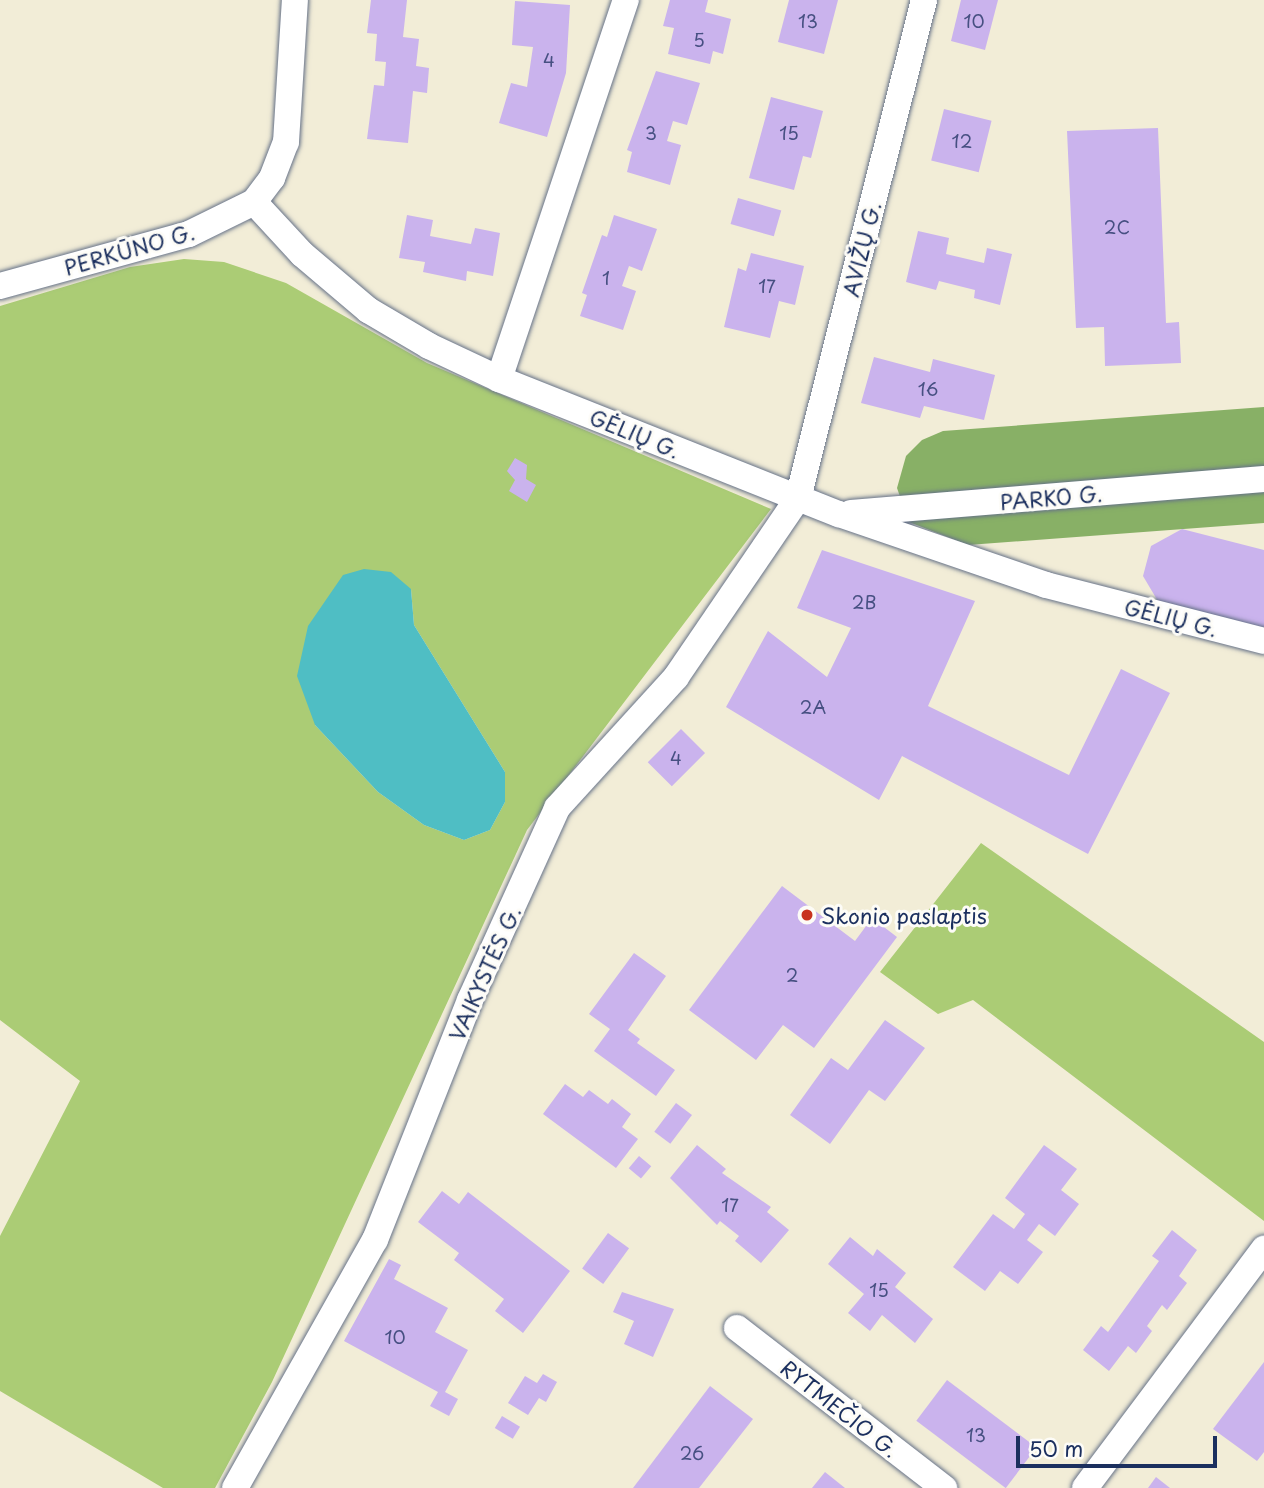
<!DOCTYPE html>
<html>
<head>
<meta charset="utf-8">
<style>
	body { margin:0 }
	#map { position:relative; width:1264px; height:1488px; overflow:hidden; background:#f2edd7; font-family:"Playpen Sans",sans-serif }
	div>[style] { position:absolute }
	.green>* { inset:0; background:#abcc75 }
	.forest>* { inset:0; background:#88b066 }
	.water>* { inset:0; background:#4fbec4 }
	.building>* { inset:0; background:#cab3ed; transform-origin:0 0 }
	.roads { filter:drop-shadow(0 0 2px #667288) drop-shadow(0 0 2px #667288) }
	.minor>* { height:26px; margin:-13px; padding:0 13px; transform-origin:13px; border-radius:13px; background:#fff }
	.dots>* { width:19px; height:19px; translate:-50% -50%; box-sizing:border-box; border:4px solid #fdfcf7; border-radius:50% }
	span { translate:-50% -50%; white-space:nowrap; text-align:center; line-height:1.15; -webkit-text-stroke:6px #fdfcf7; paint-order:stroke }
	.number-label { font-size:18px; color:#475082 }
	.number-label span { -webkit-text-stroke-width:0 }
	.street-label { font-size:21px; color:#1b2f5e }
	.poi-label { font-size:21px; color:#1b2f5e }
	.left { translate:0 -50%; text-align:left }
	.scale { position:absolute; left:1016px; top:1436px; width:201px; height:32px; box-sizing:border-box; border:4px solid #1b2f5e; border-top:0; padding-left:9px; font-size:21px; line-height:24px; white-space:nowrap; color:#1b2f5e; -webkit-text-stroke:5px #fdfcf7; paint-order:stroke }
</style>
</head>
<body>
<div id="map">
	<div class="green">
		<div style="clip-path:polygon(evenodd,184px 259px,224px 262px,286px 283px,427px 363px,771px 509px,527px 830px,272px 1382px,215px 1488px,163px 1488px,0 1391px,0 1236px,80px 1081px,0 1020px,0 306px,130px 267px,184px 259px,411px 589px,414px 625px,505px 772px,505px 802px,490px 830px,464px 840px,424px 825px,378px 792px,315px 725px,411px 589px)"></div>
		<div style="clip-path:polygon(981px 843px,1264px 1042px,1264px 1221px,973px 1000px,938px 1014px,880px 972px)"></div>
	</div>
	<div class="forest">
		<div style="clip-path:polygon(1264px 407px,1264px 523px,968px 545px,909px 522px,897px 488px,906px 456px,922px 440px,943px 431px)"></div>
	</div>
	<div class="water">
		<div style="clip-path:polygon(364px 569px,391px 572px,411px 589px,414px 625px,505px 772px,505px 802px,490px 830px,464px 840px,424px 825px,378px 792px,315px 725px,297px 676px,308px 626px,343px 575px)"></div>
	</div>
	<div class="building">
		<div style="clip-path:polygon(371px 0,407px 0,403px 37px,419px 39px,416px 66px,429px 68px,427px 93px,413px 91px,408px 143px,367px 139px,374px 85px,384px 86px,386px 62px,375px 61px,377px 34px,367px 33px)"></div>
		<div style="clip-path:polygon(670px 0,708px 0,705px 12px,731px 19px,723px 54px,713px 51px,710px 64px,668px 54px,674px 28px,663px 26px)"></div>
		<div style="clip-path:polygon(789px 0,838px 0,824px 54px,778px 42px)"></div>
		<div style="clip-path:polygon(961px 0,998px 0,985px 50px,951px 41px)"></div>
		<div style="clip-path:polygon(515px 1px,570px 5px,566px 73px,547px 137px,499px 123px,511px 83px,527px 87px,533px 47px,512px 45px)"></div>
		<div style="clip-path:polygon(656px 71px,700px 83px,687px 125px,673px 121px,667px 141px,681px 145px,670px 185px,627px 172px,632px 152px,627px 150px)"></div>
		<div style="clip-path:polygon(771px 97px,823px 111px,811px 158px,803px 156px,794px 190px,749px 178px)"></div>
		<div style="left:944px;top:109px;width:49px;height:53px;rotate:14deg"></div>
		<div style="clip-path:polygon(1158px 128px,1166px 323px,1179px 322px,1181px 363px,1105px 366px,1104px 327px,1076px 328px,1067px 131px)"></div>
		<div style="left:738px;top:198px;width:45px;height:27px;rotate:16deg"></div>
		<div style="clip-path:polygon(407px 215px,433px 220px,430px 236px,471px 244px,475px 228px,500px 233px,493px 276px,467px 271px,466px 281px,423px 272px,425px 262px,399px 258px)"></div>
		<div style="clip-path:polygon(614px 215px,657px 229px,642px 271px,629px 266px,622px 286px,636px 291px,623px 330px,580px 316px,587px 295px,582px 293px,602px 235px,607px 237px)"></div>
		<div style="clip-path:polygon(918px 231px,949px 238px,946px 254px,984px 263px,987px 248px,1012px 254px,1000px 305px,974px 298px,975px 290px,939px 281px,936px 290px,906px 282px)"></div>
		<div style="clip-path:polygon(751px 253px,804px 266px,795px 305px,779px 301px,770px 338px,724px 327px,738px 268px,746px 271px)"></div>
		<div style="clip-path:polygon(874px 357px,930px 372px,933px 359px,995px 375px,984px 420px,924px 406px,920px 418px,861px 403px)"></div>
		<div style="clip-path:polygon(515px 458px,527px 465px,526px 479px,536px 485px,527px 502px,509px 491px,515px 480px,507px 471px)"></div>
		<div style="clip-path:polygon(1182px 529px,1264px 550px,1264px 629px,1159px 603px,1143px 576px,1151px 546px)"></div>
		<div style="clip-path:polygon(822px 550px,975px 601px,928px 706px,1069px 775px,1121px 669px,1170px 693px,1088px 854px,902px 756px,879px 800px,726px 707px,768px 631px,827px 677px,851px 628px,797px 608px)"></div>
		<div style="left:681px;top:729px;width:34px;height:47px;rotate:45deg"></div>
		<div style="clip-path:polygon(782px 886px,855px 941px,872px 918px,897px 937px,814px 1048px,783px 1025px,756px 1060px,689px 1010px)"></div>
		<div style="clip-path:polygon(634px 953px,666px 976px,628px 1030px,640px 1039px,637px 1043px,675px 1070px,656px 1096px,594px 1051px,610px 1029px,589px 1014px)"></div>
		<div style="clip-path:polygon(885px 1020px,925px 1048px,885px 1101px,869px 1090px,830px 1144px,790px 1115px,831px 1058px,848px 1070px)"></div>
		<div style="clip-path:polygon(565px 1084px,583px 1097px,589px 1090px,608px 1104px,612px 1099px,631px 1114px,622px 1127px,638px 1139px,616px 1168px,543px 1114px)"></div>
		<div style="left:676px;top:1103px;width:20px;height:36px;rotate:37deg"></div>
		<div style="clip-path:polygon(697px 1145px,726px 1169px,722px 1173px,771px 1207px,767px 1212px,789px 1230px,761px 1263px,735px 1241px,739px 1236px,720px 1221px,717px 1225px,670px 1178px)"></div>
		<div style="clip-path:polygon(1044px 1145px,1077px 1169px,1061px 1190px,1079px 1204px,1055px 1236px,1039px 1224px,1027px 1240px,1043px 1252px,1018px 1284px,1000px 1271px,985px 1291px,953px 1267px,993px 1214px,1014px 1229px,1025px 1214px,1005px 1198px)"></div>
		<div style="left:639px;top:1156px;width:16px;height:16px;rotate:40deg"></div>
		<div style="clip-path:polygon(442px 1191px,459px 1204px,468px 1192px,570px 1271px,523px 1333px,495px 1311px,504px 1299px,454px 1260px,459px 1253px,418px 1222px)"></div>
		<div style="clip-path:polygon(1172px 1230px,1197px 1250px,1179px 1276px,1187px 1283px,1167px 1310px,1162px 1305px,1147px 1326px,1152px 1331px,1136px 1353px,1128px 1346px,1109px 1371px,1083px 1350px,1101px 1326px,1108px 1332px,1159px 1261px,1152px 1256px)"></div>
		<div style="left:608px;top:1233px;width:26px;height:44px;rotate:36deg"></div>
		<div style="clip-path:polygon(850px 1237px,873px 1256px,877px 1249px,906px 1273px,895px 1287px,933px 1319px,915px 1343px,882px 1315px,870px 1331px,848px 1313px,864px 1294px,828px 1264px)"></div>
		<div style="clip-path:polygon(389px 1259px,401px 1265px,394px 1279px,448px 1308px,435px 1332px,468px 1350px,445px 1392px,458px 1399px,449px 1416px,430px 1406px,438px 1392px,344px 1341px)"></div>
		<div style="clip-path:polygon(622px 1292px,674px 1309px,653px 1357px,624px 1344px,634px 1321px,613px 1312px)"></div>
		<div style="clip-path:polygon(1264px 1362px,1264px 1452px,1257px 1461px,1213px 1429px)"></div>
		<div style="clip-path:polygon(543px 1374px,557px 1382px,546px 1402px,539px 1398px,528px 1415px,508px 1403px,525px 1376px,537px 1383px)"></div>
		<div style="left:947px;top:1380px;width:112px;height:51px;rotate:37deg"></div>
		<div style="clip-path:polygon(710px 1386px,753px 1419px,699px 1488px,633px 1488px)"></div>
		<div style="left:502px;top:1416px;width:21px;height:14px;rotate:31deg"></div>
		<div style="clip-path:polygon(825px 1472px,845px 1488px,812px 1488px)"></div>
		<div style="clip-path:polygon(1156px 1477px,1170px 1488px,1148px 1488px)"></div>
	</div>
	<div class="roads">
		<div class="minor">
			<div style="left:254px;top:202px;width:71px;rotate:47.3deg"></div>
			<div style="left:302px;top:254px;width:87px;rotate:40.3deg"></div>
			<div style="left:368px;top:310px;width:71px;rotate:30.5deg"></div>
			<div style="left:429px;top:346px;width:77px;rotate:25.2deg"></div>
			<div style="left:499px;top:379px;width:366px;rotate:21.7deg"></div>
			<div style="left:839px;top:514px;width:219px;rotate:18.9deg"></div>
			<div style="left:1046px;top:585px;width:225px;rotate:14.4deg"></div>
			<div style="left:0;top:286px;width:196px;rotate:-15.4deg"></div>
			<div style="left:189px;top:234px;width:72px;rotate:-26.2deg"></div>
			<div style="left:254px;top:202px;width:30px;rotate:-53deg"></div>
			<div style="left:272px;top:178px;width:39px;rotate:-69deg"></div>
			<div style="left:286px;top:142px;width:142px;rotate:-86.4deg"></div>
			<div style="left:499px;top:379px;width:400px;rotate:-71.5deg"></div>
			<div style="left:851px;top:513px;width:414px;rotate:-4.7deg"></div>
			<div style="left:737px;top:1328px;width:262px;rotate:37.7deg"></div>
			<div style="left:235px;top:1488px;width:285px;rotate:-60.6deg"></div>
			<div style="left:375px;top:1240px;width:258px;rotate:-68.4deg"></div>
			<div style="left:470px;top:1000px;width:211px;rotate:-65.6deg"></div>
			<div style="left:557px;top:808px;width:177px;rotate:-47.7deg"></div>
			<div style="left:676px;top:677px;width:217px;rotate:-55.7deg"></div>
			<div style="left:798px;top:498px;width:514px;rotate:-75.8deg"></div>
			<div style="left:1085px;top:1488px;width:299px;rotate:-53.2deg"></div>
		</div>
	</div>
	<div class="dots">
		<div style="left:807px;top:915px;background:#c8321e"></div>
	</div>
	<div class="number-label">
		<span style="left:808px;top:21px">13</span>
		<span style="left:974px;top:21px">10</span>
		<span style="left:699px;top:40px">5</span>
		<span style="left:549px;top:60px">4</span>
		<span style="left:651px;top:133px">3</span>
		<span style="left:789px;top:133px">15</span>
		<span style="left:962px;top:141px">12</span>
		<span style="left:1117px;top:227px">2C</span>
		<span style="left:606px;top:278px">1</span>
		<span style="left:767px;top:286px">17</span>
		<span style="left:928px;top:389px">16</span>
		<span style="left:864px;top:602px">2B</span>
		<span style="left:813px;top:707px">2A</span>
		<span style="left:676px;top:758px">4</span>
		<span style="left:792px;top:975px">2</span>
		<span style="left:730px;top:1205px">17</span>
		<span style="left:879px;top:1290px">15</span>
		<span style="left:395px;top:1337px">10</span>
		<span style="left:976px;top:1435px">13</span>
		<span style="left:692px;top:1453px">26</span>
	</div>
	<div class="street-label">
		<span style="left:129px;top:249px;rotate:-16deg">PERKŪNO G.</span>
		<span style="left:861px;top:249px;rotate:-76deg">AVIŽŲ G.</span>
		<span style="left:635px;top:433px;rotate:22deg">GĖLIŲ G.</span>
		<span style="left:1051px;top:497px;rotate:-5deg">PARKO G.</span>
		<span style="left:1171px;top:617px;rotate:14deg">GĖLIŲ G.</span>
		<span style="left:484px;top:973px;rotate:-66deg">VAIKYSTĖS G.</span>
		<span style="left:840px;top:1408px;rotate:38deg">RYTMEČIO G.</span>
	</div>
	<div class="poi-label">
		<span class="left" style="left:821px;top:915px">Skonio paslaptis</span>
	</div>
	<div class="scale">50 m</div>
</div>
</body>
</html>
